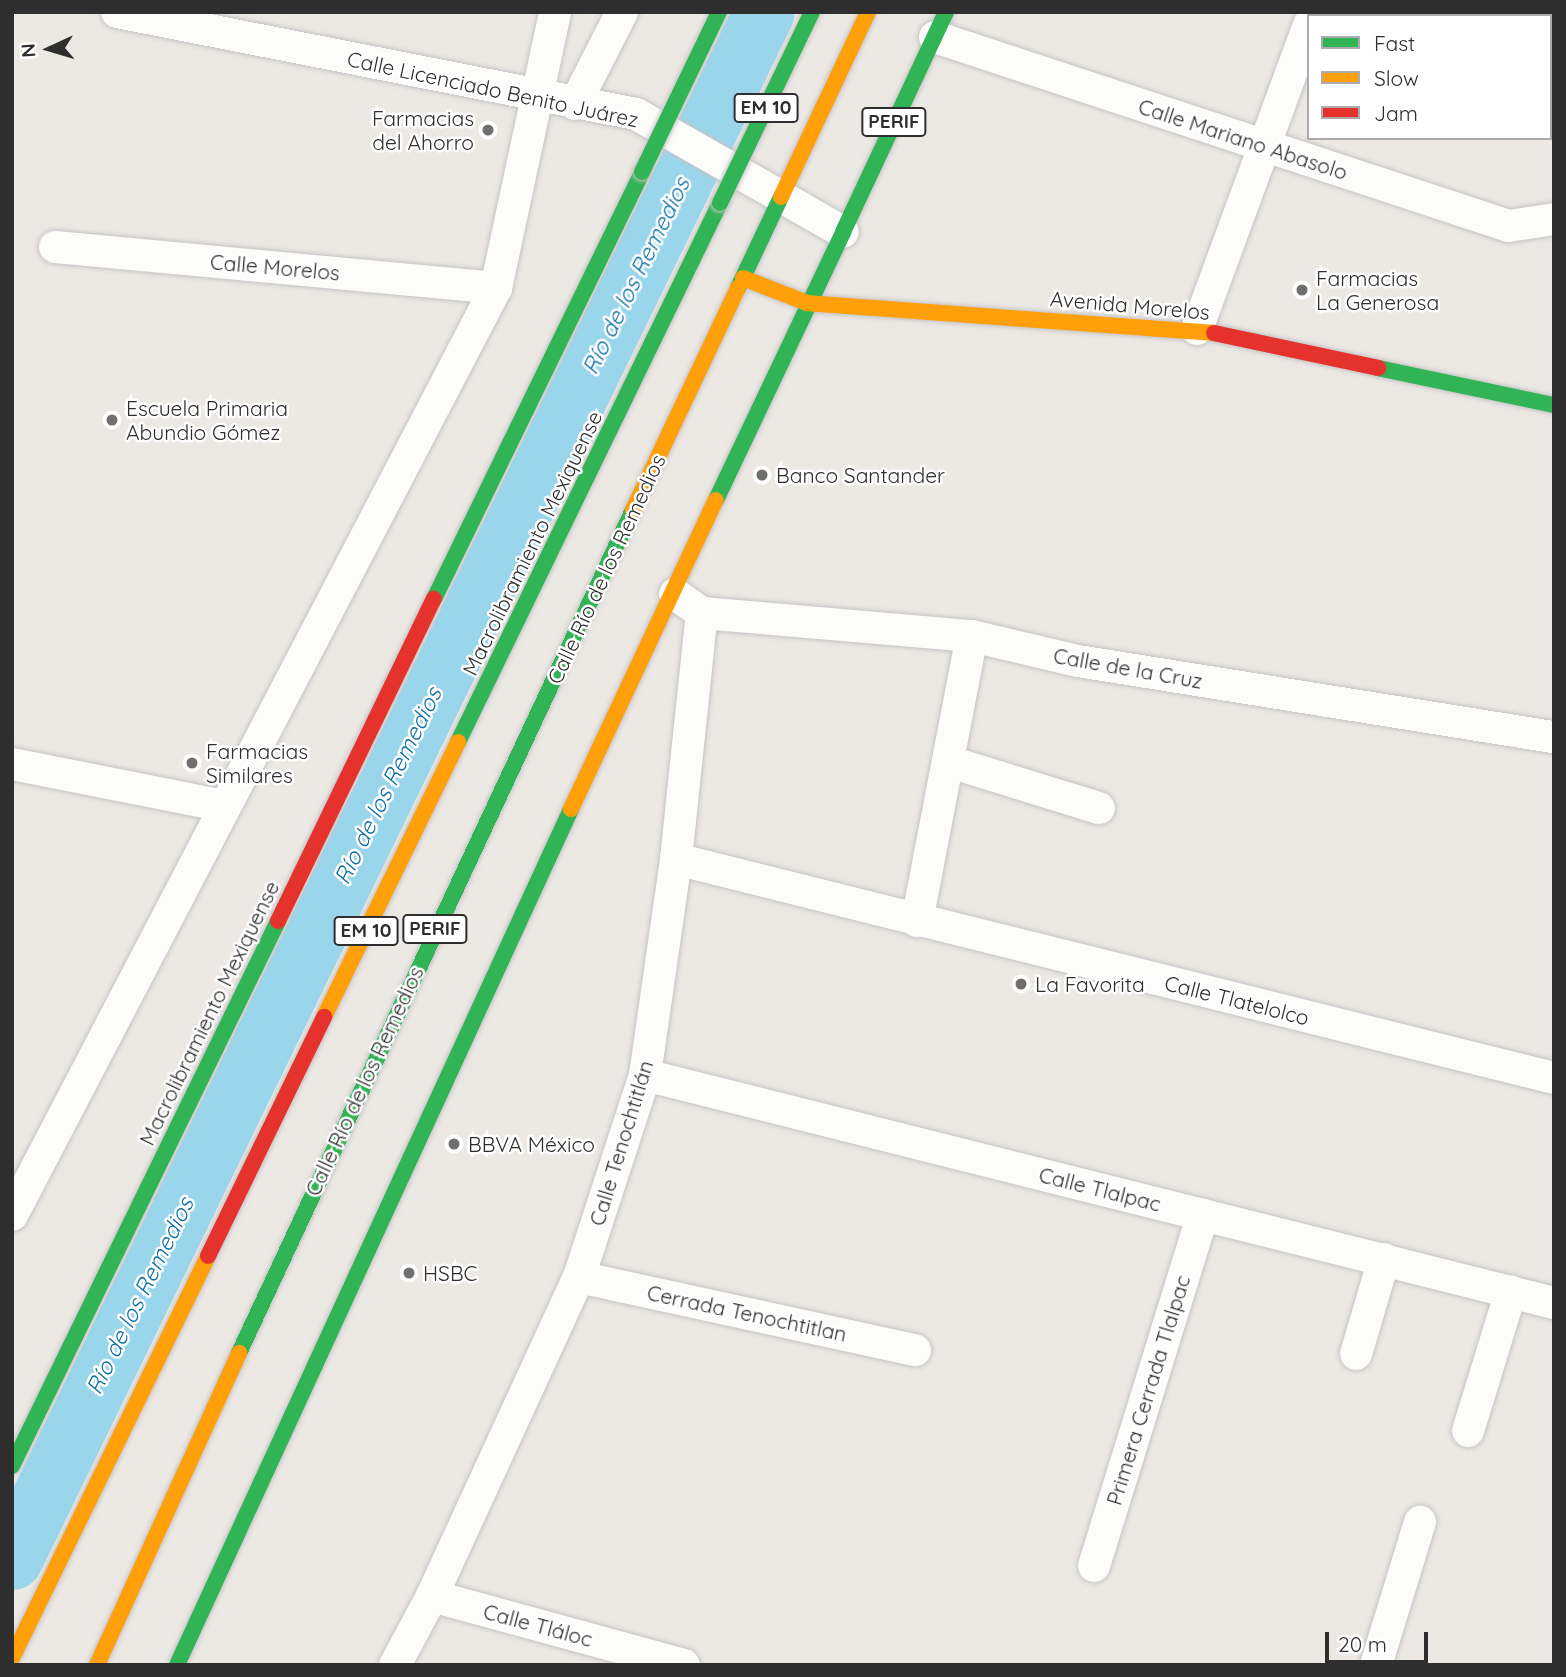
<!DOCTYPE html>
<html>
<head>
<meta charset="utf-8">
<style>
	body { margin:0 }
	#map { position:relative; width:1566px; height:1677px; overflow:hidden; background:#ece8e4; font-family:Quicksand,sans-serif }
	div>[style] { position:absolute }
	.river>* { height:61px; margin:-30.5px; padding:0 30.5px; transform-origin:30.5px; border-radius:30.5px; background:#99d6ec }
	.roads { filter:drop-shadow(0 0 2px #c5c4c5) drop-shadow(0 0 2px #c5c4c5) }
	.street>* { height:32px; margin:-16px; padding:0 16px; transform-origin:16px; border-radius:16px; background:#fcfcfb }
	.fast>* { height:16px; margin:-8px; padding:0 8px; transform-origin:8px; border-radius:8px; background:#30b455 }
	.slow>* { height:16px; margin:-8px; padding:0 8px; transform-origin:8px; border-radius:8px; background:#ff9f0a }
	.jam>* { height:16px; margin:-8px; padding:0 8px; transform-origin:8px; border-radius:8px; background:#e5322d }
	.bridges { filter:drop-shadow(0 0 2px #c6c5c4) drop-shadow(0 0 2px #c6c5c4) }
	.fast-bridge>* { height:16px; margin:-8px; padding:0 8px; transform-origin:8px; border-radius:8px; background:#30b455 }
	.dots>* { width:19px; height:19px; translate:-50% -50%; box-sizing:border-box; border:4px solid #fff; border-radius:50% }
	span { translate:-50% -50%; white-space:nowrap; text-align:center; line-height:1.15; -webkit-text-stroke:5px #fff; paint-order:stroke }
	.shield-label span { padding:2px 5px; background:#fff; border:2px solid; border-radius:5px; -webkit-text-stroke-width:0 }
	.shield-label { font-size:19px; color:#2e2e2e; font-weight:700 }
	.street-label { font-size:21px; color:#2e2e2e }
	.poi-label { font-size:21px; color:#2e2e2e }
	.right { translate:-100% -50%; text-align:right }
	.left { translate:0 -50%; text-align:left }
	.water-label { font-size:23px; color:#0d6fa3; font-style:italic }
	.frame { position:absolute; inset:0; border:14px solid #2e2e2e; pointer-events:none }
	.legend { position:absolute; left:1307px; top:14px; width:245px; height:126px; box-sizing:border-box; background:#fff; border:2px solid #ababab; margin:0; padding:9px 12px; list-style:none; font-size:21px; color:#2e2e2e }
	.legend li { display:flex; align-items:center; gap:14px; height:35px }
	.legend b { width:35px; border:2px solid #ababab }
	.north { position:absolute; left:14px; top:14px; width:70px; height:70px; -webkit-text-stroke:5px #fff; paint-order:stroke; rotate:266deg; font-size:19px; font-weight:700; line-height:28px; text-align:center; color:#2e2e2e }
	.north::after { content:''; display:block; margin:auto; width:24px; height:32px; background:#2e2e2e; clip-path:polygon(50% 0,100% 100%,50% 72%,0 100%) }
	.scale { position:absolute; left:1325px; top:1632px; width:103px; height:32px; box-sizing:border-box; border:4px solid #2e2e2e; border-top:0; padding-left:9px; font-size:21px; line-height:24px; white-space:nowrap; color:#2e2e2e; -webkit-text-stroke:5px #fff; paint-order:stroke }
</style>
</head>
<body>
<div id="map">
	<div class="river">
		<div style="left:12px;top:1559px;width:1720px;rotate:-64.08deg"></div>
	</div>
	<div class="roads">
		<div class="street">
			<div style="left:117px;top:12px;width:529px;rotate:11.12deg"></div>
			<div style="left:636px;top:114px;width:238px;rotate:29.7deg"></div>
			<div style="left:935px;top:37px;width:604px;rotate:18.23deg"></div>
			<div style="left:1509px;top:226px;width:46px;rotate:-8.8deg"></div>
			<div style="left:575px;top:104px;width:103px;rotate:-62.9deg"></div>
			<div style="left:55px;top:247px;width:443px;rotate:5.3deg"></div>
			<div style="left:1197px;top:329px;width:325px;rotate:-69.8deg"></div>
			<div style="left:702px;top:613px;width:271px;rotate:4.9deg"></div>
			<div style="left:972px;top:636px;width:109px;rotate:13.3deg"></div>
			<div style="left:1078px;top:661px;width:482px;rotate:9.1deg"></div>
			<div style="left:950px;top:762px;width:156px;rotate:17.2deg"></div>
			<div style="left:12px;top:764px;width:217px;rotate:11.2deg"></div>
			<div style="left:676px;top:859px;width:905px;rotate:14.01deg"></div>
			<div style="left:917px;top:921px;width:290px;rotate:-79.1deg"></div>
			<div style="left:645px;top:1075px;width:937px;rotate:14.08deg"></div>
			<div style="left:12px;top:1215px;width:1046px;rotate:-62.43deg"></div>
			<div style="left:496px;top:288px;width:282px;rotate:-77.9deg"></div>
			<div style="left:579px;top:1277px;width:344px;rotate:12.3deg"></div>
			<div style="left:1356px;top:1354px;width:99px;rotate:-73.6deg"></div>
			<div style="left:1468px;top:1431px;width:146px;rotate:-72.9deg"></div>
			<div style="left:1094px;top:1566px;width:368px;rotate:-72.8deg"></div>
			<div style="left:432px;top:1596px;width:261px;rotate:15.3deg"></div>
			<div style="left:395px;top:1665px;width:78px;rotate:-61.8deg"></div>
			<div style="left:432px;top:1596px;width:351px;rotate:-65.3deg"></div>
			<div style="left:579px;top:1277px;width:213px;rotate:-71.9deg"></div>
			<div style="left:645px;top:1075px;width:218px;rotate:-81.8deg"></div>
			<div style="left:676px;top:859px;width:247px;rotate:-84deg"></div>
			<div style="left:702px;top:613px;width:33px;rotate:-145deg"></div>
			<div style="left:1376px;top:1665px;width:150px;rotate:-72.9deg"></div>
		</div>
		<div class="fast">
			<div style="left:843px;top:232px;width:243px;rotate:-64.9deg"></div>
			<div style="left:738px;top:288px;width:101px;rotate:-64.7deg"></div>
			<div style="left:1378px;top:368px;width:180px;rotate:11.9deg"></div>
			<div style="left:716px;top:500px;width:297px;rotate:-64.6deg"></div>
			<div style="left:434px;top:599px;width:475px;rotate:-64deg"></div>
			<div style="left:458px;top:742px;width:599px;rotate:-64.08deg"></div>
			<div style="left:239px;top:1353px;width:931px;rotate:-64.95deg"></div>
			<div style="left:12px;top:1466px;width:606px;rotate:-63.98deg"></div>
			<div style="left:177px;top:1665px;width:942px;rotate:-65.28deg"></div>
		</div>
		<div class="slow">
			<div style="left:781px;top:197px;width:204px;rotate:-64.8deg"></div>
			<div style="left:743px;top:278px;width:69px;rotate:21.3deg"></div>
			<div style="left:807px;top:303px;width:408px;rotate:4.2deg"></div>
			<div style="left:633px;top:510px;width:246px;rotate:-64.7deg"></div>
			<div style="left:571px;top:809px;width:341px;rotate:-64.9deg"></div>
			<div style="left:324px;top:1017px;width:306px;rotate:-64deg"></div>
			<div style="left:12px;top:1658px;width:447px;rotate:-64deg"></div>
			<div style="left:97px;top:1665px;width:343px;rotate:-65.5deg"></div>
		</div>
		<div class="jam">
			<div style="left:1214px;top:333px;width:168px;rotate:12deg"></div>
			<div style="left:278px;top:921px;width:358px;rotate:-64.2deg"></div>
			<div style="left:208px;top:1256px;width:266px;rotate:-64.1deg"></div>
		</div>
	</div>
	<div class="bridges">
		<div class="fast-bridge">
			<div style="left:642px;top:172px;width:178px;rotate:-64.3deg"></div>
			<div style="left:720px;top:203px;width:212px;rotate:-64.3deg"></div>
		</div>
	</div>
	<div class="dots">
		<div style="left:488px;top:130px;background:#706f6e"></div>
		<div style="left:1302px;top:290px;background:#706f6e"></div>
		<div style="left:112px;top:420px;background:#706f6e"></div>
		<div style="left:762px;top:475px;background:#706f6e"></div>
		<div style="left:192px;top:763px;background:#706f6e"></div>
		<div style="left:1021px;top:984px;background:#706f6e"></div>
		<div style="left:454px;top:1144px;background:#706f6e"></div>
		<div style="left:409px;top:1273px;background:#706f6e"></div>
	</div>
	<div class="shield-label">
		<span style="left:766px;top:108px">EM 10</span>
		<span style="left:894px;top:122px">PERIF</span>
		<span style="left:435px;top:929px">PERIF</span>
		<span style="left:366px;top:931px">EM 10</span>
	</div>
	<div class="street-label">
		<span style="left:493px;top:89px;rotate:12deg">Calle Licenciado Benito Juárez</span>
		<span style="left:1243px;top:139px;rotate:18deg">Calle Mariano Abasolo</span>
		<span style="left:275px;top:267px;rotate:5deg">Calle Morelos</span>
		<span style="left:1130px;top:305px;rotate:5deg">Avenida Morelos</span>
		<span style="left:532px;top:543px;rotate:-64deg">Macrolibramiento Mexiquense</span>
		<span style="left:606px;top:569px;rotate:-65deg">Calle Río de los Remedios</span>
		<span style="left:1128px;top:668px;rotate:10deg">Calle de la Cruz</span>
		<span style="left:1237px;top:1000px;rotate:14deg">Calle Tlatelolco</span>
		<span style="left:209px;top:1013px;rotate:-64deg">Macrolibramiento Mexiquense</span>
		<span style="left:364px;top:1081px;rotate:-65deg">Calle Río de los Remedios</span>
		<span style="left:621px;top:1143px;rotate:-73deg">Calle Tenochtitlán</span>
		<span style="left:1100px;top:1189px;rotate:14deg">Calle Tlalpac</span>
		<span style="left:747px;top:1313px;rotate:12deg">Cerrada Tenochtitlan</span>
		<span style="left:1148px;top:1390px;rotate:-73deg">Primera Cerrada Tlalpac</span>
		<span style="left:538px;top:1625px;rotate:15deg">Calle Tláloc</span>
	</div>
	<div class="poi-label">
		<span class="right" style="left:474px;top:130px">Farmacias<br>del Ahorro</span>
		<span class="left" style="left:1316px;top:290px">Farmacias<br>La Generosa</span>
		<span class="left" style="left:126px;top:420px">Escuela Primaria<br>Abundio Gómez</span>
		<span class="left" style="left:776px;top:475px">Banco Santander</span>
		<span class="left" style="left:206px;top:763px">Farmacias<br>Similares</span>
		<span class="left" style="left:1035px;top:984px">La Favorita</span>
		<span class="left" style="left:468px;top:1144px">BBVA México</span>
		<span class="left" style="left:423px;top:1273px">HSBC</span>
	</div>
	<div class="water-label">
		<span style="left:636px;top:276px;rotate:-64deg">Río de los Remedios</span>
		<span style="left:388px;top:786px;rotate:-64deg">Río de los Remedios</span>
		<span style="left:140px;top:1296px;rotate:-64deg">Río de los Remedios</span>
	</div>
	<div class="frame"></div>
	<ul class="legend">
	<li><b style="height:9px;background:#30b455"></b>Fast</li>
	<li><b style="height:9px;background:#ff9f0a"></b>Slow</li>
	<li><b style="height:9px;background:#e5322d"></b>Jam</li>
	</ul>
	<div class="north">N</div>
	<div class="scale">20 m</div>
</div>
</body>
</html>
